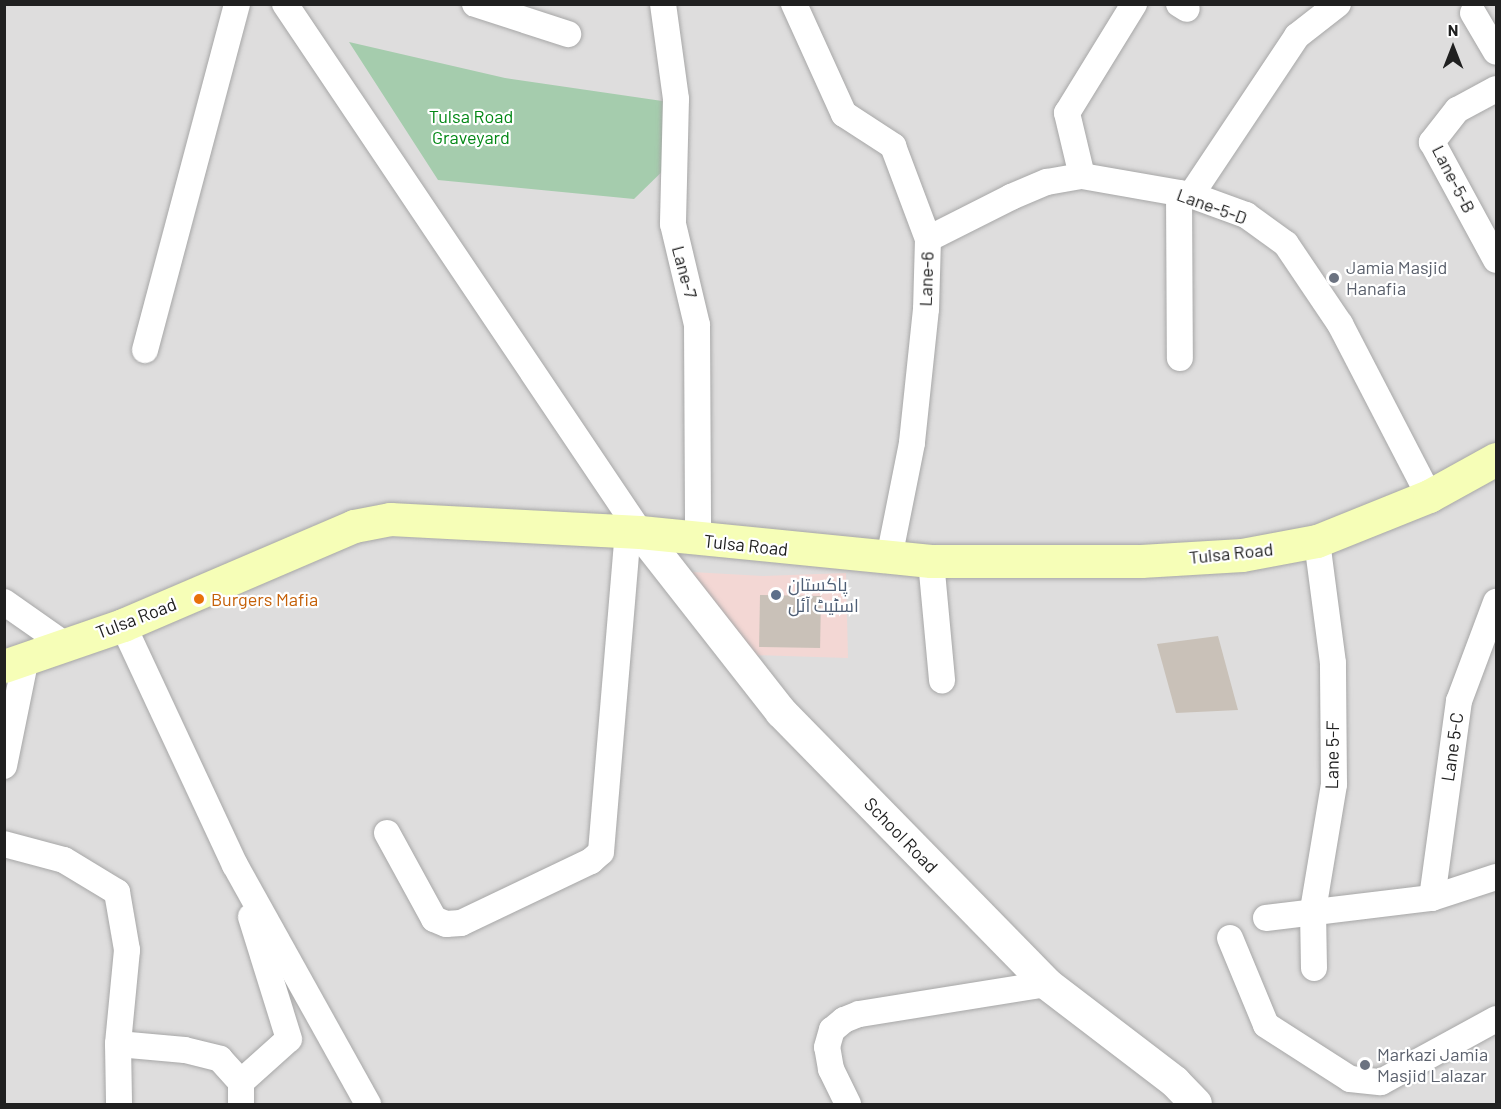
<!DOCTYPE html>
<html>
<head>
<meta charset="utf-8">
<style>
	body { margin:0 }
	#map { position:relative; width:1501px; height:1109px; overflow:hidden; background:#f1eee6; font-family:Barlow,Cairo,sans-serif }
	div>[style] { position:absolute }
	.residential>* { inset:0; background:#dedddd; transform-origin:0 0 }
	.commercial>* { inset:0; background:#f3d7d4 }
	.cemetery>* { inset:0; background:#a5ccad }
	.building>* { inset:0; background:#c9c1b8; transform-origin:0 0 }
	.roads { filter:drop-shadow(0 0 2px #a7a7a7) drop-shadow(0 0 2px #a7a7a7) }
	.minor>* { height:26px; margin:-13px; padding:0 13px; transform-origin:13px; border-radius:13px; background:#fff }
	.tertiary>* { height:32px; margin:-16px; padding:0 16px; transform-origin:16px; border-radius:16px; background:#fff }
	.secondary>* { height:33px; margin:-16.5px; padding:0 16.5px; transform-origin:16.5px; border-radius:16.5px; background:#f6feb7 }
	.dots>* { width:16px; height:16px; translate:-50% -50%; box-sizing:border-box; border:3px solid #fff; border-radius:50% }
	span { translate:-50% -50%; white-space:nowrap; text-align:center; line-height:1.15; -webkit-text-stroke:4.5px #fff; paint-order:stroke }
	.park-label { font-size:18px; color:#038816 }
	.street-label { font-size:18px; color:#202020 }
	.worship-label { font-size:18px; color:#5b616d }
	.left { translate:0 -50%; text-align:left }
	.service-label { font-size:18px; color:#4e5e75 }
	.food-label { font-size:18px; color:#c56008 }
	.frame { position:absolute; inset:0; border:6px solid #202020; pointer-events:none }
	.north { position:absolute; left:1423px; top:18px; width:60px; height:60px; -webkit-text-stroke:4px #fff; paint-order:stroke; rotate:0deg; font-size:16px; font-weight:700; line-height:24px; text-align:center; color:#202020 }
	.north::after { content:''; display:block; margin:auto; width:21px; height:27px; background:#202020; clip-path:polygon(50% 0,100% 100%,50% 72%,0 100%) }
</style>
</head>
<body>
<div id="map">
	<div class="residential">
		<div style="left:5px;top:5px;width:1491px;height:1099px"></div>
	</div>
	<div class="commercial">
		<div style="clip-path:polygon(692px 572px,763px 576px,846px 573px,848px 658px,752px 655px)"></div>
	</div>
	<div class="cemetery">
		<div style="clip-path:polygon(349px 42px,505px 78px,676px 103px,676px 158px,634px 199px,438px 180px)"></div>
	</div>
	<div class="building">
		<div style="left:760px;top:595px;width:61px;height:52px;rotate:1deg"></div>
		<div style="clip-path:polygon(1218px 636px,1238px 710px,1176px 713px,1157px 644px)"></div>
	</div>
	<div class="roads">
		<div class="minor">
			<div style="left:285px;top:4px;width:636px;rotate:56.09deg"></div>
			<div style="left:475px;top:4px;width:98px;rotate:17.9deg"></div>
			<div style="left:663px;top:4px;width:96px;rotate:82.2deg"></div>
			<div style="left:676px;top:99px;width:125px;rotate:91.4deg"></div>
			<div style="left:673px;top:224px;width:104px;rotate:76.6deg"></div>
			<div style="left:697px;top:325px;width:215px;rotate:89.7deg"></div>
			<div style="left:794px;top:4px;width:121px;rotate:65.6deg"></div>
			<div style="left:844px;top:114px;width:59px;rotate:33.1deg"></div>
			<div style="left:893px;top:146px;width:99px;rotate:69.4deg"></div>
			<div style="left:928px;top:239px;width:70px;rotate:91.6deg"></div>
			<div style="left:926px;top:309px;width:135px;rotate:96deg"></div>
			<div style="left:912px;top:443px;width:117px;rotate:101.3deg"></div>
			<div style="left:1179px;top:4px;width:9px;rotate:32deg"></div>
			<div style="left:1473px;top:13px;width:45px;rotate:59.5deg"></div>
			<div style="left:1496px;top:89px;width:44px;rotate:151.7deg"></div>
			<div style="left:1457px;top:110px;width:41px;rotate:128deg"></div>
			<div style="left:1432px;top:142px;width:134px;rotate:61.5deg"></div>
			<div style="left:1082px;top:176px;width:65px;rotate:-103.4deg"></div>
			<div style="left:1067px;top:113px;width:128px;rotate:-58.4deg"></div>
			<div style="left:1179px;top:193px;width:165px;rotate:89.7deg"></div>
			<div style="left:1191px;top:195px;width:191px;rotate:-56.3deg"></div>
			<div style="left:1297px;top:36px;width:52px;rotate:-38deg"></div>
			<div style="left:928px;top:239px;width:93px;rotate:-26.8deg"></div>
			<div style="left:1011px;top:197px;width:39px;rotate:-23deg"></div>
			<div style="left:1047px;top:182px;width:36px;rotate:-10deg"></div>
			<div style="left:1082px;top:176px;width:111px;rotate:9.9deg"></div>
			<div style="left:1191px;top:195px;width:59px;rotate:20deg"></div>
			<div style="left:1246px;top:215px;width:49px;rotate:35.9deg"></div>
			<div style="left:1286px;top:244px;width:97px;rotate:56deg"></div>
			<div style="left:1340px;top:324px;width:194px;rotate:62.6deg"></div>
			<div style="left:145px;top:350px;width:358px;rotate:-75.1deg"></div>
			<div style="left:931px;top:561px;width:120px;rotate:84.7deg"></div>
			<div style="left:4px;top:602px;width:73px;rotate:35deg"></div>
			<div style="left:123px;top:625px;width:265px;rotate:65deg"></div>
			<div style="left:235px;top:865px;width:274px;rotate:60.9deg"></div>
			<div style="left:4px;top:766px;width:110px;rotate:-78.5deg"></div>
			<div style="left:387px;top:833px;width:98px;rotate:61.3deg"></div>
			<div style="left:434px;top:919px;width:13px;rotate:23deg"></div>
			<div style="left:446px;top:924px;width:15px;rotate:-4deg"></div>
			<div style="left:461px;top:923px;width:144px;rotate:-25.5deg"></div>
			<div style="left:591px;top:861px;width:13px;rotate:-42deg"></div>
			<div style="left:601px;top:852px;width:321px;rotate:-85.2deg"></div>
			<div style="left:4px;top:844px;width:62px;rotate:14.9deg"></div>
			<div style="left:64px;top:860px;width:62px;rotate:31.1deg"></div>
			<div style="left:117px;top:892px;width:59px;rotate:80.2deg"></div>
			<div style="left:127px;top:950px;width:94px;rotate:95.5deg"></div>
			<div style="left:118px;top:1044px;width:60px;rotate:89deg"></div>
			<div style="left:1432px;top:898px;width:199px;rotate:-82.2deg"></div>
			<div style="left:1459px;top:701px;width:106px;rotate:-69.5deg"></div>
			<div style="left:1266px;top:918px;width:167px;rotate:-6.9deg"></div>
			<div style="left:1432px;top:898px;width:67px;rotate:-18.2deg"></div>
			<div style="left:1230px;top:938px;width:94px;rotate:67.5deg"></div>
			<div style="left:1266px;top:1025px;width:100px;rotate:32.7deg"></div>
			<div style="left:1350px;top:1079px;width:31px;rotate:6deg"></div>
			<div style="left:1381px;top:1082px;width:131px;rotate:-28.7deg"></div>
			<div style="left:1314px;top:968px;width:58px;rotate:-91deg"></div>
			<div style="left:1313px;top:910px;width:128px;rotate:-80.5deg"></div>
			<div style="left:1334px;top:784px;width:121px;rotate:-90.5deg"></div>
			<div style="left:1333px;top:663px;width:123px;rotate:-97.5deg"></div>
			<div style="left:118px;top:1044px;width:67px;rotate:5.1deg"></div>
			<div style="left:185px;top:1050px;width:36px;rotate:14deg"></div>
			<div style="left:220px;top:1059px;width:31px;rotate:48deg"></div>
			<div style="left:241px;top:1082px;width:22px;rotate:90deg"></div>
			<div style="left:241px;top:1082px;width:64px;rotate:-41.9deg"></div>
			<div style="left:289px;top:1039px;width:128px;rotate:-107.3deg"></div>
			<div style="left:848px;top:1104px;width:39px;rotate:-116deg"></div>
			<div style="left:831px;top:1069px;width:22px;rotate:-100deg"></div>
			<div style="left:827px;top:1047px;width:18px;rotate:-74deg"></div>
			<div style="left:832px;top:1030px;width:16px;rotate:-40deg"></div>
			<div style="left:844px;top:1020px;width:16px;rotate:-22deg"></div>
			<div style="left:859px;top:1014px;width:190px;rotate:-9.1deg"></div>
		</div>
		<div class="tertiary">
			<div style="left:640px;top:532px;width:229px;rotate:51.9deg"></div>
			<div style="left:781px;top:712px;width:380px;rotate:45.6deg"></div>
			<div style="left:1047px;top:984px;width:161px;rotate:37.4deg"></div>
			<div style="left:1175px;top:1082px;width:30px;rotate:46deg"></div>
		</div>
		<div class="secondary">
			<div style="left:4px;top:666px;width:126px;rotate:-19deg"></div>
			<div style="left:123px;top:625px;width:251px;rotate:-23.2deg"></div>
			<div style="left:354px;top:526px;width:37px;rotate:-11deg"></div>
			<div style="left:390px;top:519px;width:250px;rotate:3deg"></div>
			<div style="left:640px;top:532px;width:292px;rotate:5.7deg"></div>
			<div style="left:931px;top:561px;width:210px"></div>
			<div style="left:1141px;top:561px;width:101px;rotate:-3.4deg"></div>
			<div style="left:1242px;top:555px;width:76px;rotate:-10.6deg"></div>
			<div style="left:1317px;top:541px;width:121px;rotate:-21.9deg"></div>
			<div style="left:1429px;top:496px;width:77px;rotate:-28.9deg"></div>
		</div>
	</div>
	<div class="dots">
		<div style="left:1334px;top:278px;background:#6b7280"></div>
		<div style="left:776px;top:595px;background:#5c6f8a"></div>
		<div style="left:199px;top:599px;background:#e8710a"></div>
		<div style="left:1365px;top:1065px;background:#6b7280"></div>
	</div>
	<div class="park-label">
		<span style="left:471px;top:127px">Tulsa Road<br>Graveyard</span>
	</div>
	<div class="street-label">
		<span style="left:1454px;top:179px;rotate:63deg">Lane-5-B</span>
		<span style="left:1212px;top:206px;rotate:20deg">Lane-5-D</span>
		<span style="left:685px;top:272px;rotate:75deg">Lane-7</span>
		<span style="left:926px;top:279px;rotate:-88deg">Lane-6</span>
		<span style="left:746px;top:545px;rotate:6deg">Tulsa Road</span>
		<span style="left:1231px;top:553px;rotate:-6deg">Tulsa Road</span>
		<span style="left:136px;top:618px;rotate:-21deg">Tulsa Road</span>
		<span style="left:1452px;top:747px;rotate:-82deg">Lane 5-C</span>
		<span style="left:1332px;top:755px;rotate:-89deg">Lane 5-F</span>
		<span style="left:901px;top:835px;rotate:46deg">School Road</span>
	</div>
	<div class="worship-label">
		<span class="left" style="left:1346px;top:278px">Jamia Masjid<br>Hanafia</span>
		<span class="left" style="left:1377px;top:1065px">Markazi Jamia<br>Masjid Lalazar</span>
	</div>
	<div class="service-label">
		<span class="left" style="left:788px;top:595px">پاکستان<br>اسٹیٹ آئل</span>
	</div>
	<div class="food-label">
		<span class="left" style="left:211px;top:599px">Burgers Mafia</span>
	</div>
	<div class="frame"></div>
	<div class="north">N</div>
</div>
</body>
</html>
